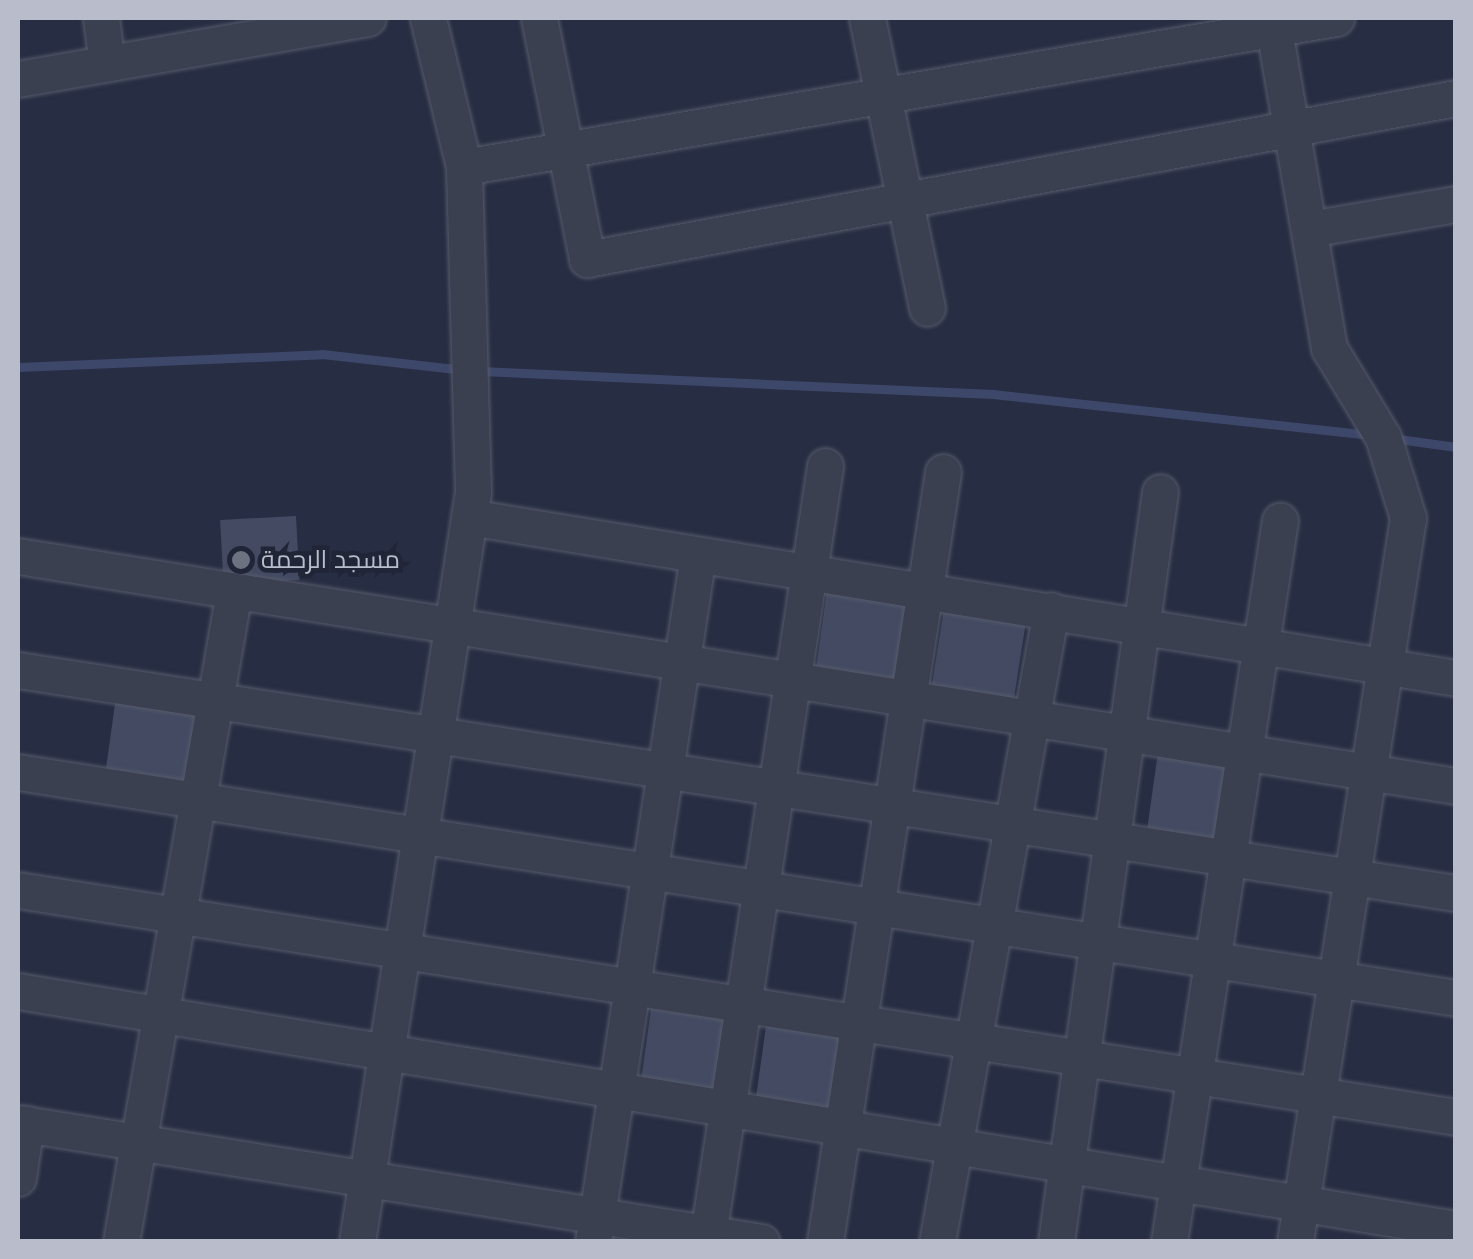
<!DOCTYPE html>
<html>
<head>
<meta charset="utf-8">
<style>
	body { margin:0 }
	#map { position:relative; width:1473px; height:1259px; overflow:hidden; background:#272d42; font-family:Poppins,Cairo,sans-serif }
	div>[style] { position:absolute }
	.stream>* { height:9px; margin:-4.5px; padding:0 4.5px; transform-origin:4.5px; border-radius:4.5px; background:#3d476a }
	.building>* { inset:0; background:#434a62; transform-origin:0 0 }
	.roads { filter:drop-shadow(0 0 2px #565b6c) drop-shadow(0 0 2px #565b6c) }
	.minor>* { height:35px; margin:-17.5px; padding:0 17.5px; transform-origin:17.5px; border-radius:17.5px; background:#3b4051 }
	.dots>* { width:28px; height:28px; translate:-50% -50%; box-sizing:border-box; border:5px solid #202537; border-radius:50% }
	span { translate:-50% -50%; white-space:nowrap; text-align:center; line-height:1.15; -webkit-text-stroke:9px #202537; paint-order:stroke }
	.poi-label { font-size:25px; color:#b8bccb }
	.left { translate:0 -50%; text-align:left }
	.frame { position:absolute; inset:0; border:20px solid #b8bccb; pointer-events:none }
</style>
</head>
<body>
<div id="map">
	<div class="stream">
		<div style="left:18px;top:367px;width:304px;rotate:-2.4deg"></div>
		<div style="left:322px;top:354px;width:143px;rotate:6.4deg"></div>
		<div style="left:479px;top:371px;width:515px;rotate:2.56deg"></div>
		<div style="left:993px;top:394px;width:380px;rotate:6.2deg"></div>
		<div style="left:1391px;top:438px;width:66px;rotate:7.9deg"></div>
	</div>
	<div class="building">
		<div style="left:296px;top:516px;width:64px;height:76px;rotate:87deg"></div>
		<div style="left:827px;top:591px;width:83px;height:82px;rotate:8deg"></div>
		<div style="left:944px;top:609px;width:83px;height:83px;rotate:9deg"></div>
		<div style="left:116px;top:697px;width:82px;height:82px;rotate:8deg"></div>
		<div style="left:1158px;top:752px;width:82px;height:82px;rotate:8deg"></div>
		<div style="left:651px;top:1009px;width:83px;height:82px;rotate:8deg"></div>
		<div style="left:766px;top:1026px;width:83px;height:82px;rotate:8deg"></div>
	</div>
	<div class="roads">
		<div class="minor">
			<div style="left:101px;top:18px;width:46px;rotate:82.6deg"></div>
			<div style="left:539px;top:18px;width:246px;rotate:78.7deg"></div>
			<div style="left:587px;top:259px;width:884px;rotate:-10.5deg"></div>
			<div style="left:867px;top:18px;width:296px;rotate:78.3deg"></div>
			<div style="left:1272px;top:18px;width:335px;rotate:80.2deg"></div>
			<div style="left:1329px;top:348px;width:104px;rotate:58.8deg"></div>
			<div style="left:1383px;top:437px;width:85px;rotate:72.8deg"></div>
			<div style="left:1408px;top:518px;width:733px;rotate:98.87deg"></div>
			<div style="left:18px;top:79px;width:355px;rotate:-9.9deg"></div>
			<div style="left:464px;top:167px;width:885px;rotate:-9.7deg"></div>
			<div style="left:1309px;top:229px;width:149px;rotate:-9.7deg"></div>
			<div style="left:469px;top:517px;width:1000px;rotate:9.26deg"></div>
			<div style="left:18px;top:556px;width:1456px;rotate:9.09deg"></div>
			<div style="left:18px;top:670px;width:1455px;rotate:8.82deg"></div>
			<div style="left:18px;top:772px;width:1456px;rotate:8.93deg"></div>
			<div style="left:18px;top:890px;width:1456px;rotate:8.97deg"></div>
			<div style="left:18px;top:991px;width:1458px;rotate:9.4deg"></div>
			<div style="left:18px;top:1123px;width:753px;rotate:9.09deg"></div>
			<div style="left:18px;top:1178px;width:55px;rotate:-81.6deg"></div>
			<div style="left:121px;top:1242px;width:655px;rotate:-80.15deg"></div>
			<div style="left:357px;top:1242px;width:759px;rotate:-81.21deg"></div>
			<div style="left:473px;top:492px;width:325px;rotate:-91.6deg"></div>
			<div style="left:464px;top:167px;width:153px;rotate:-103.6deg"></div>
			<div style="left:593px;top:1242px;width:695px;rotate:-81.31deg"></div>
			<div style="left:707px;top:1242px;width:785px;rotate:-81.35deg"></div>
			<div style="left:825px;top:1242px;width:779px;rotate:-81.29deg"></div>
			<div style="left:937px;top:1242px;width:642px;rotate:-79.77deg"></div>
			<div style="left:1056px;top:1242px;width:757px;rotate:-82.11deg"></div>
			<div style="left:1169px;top:1242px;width:730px;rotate:-81.26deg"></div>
		</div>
	</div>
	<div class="dots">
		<div style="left:241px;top:560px;background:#6b7280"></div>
	</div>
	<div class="poi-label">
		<span class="left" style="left:261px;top:560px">مسجد الرحمة</span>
	</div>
	<div class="frame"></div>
</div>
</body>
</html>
